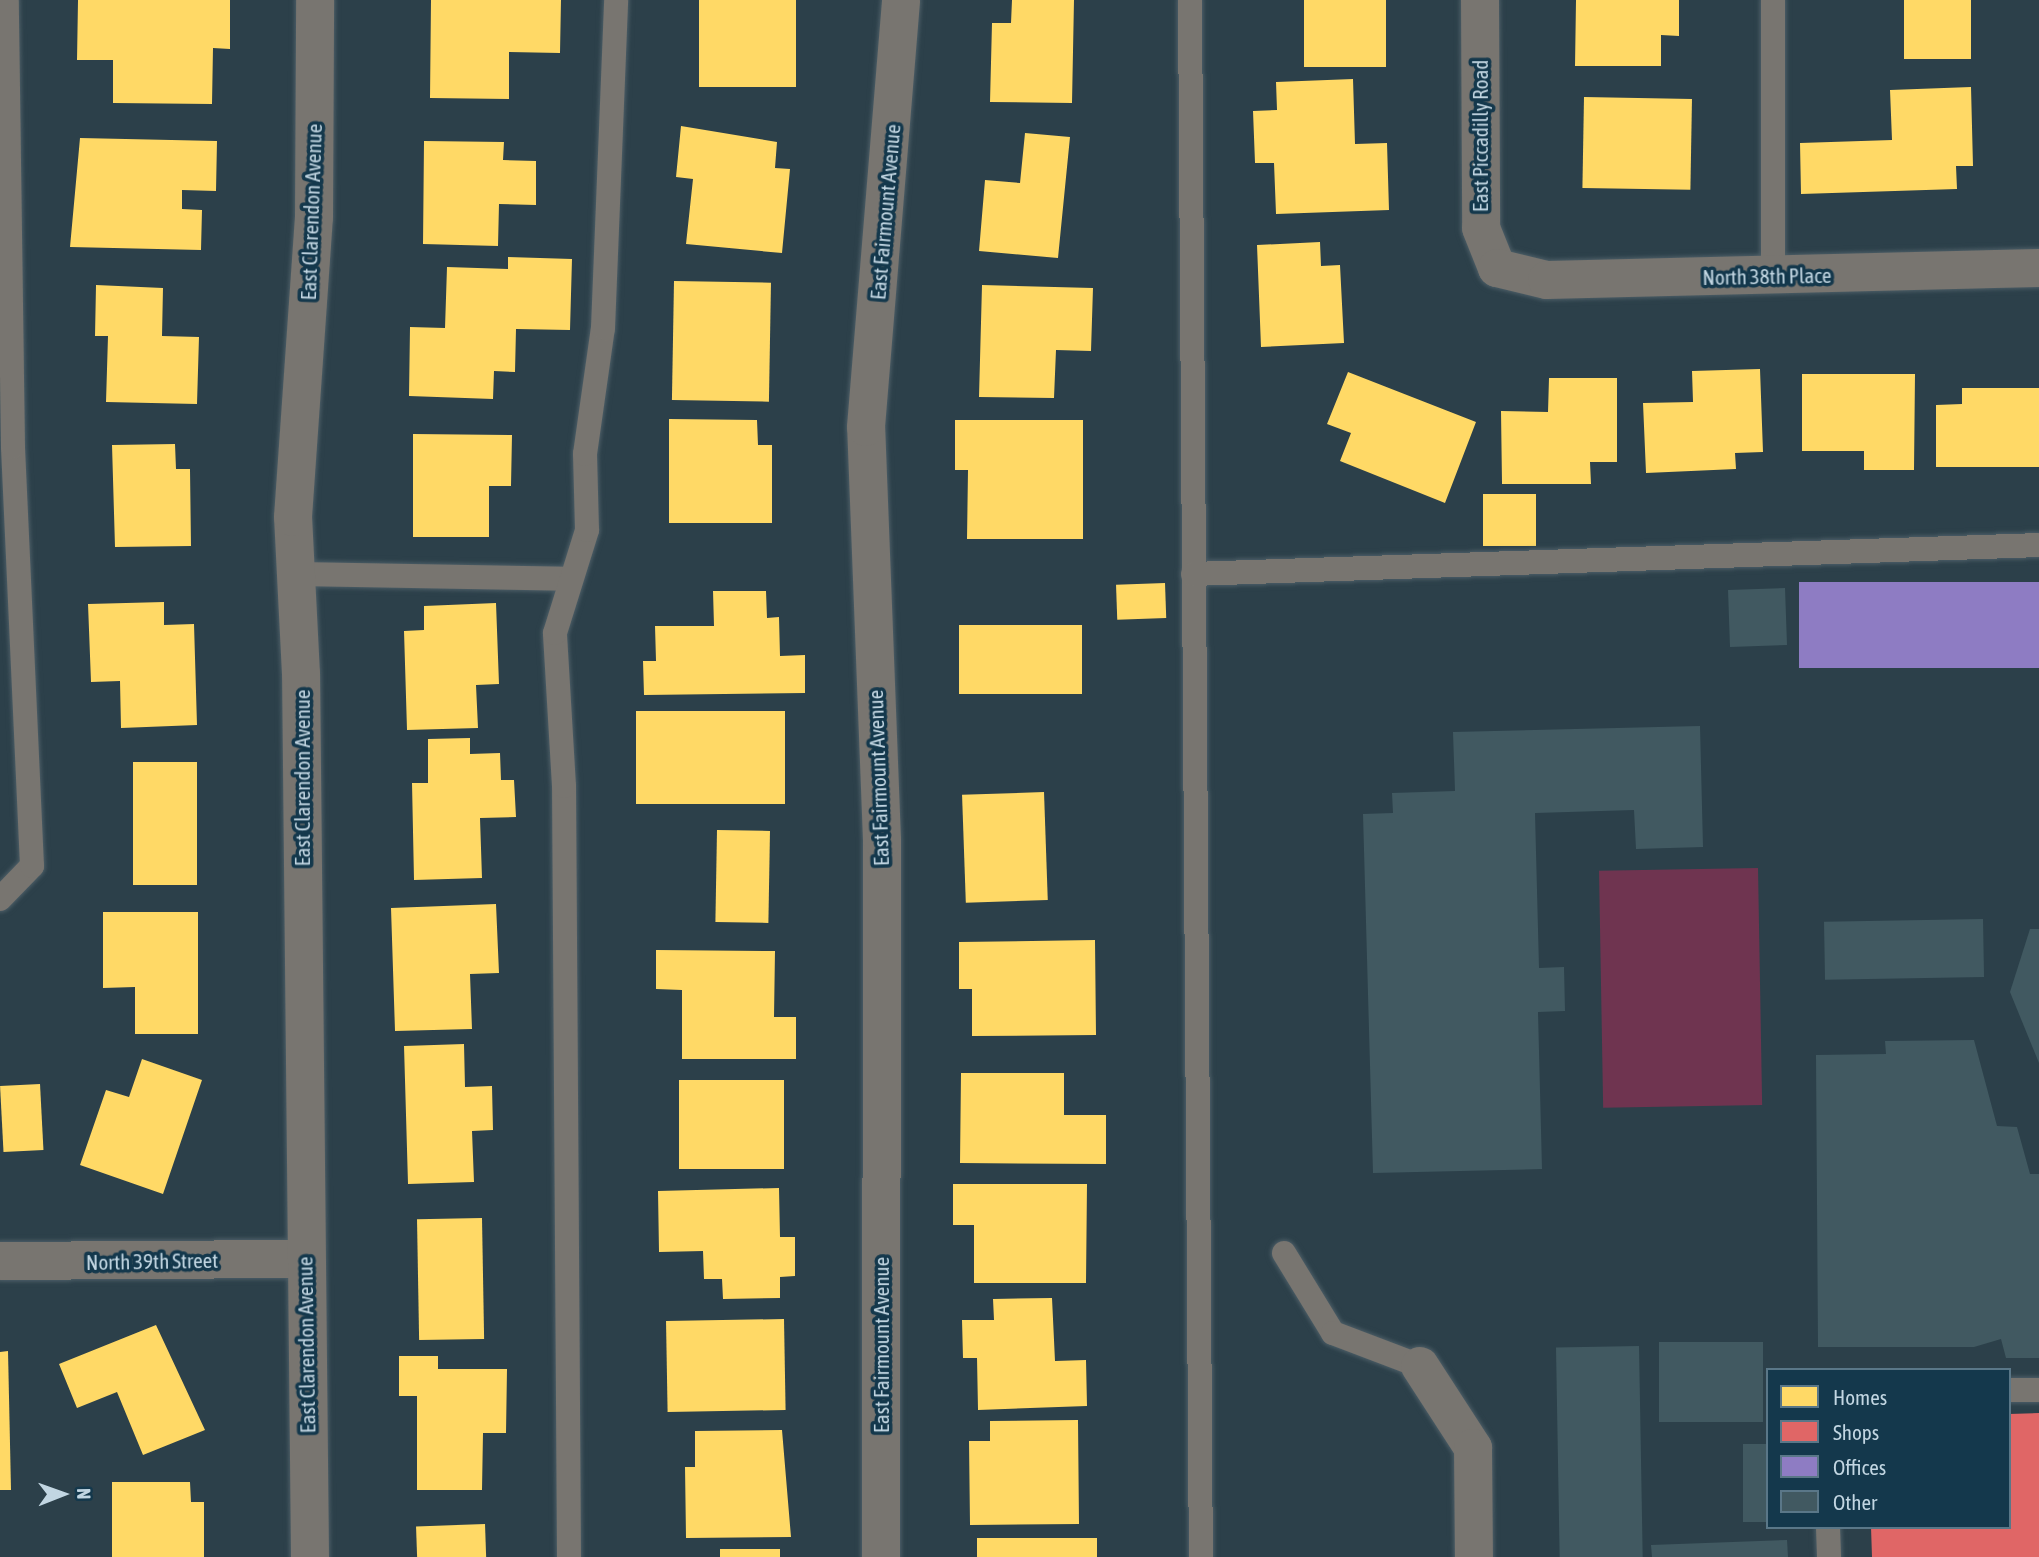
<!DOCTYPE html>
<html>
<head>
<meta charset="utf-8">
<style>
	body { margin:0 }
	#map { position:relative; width:2039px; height:1557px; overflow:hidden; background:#2c404a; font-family:"Asap Condensed",sans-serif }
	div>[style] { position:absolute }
	.green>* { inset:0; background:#6f3450; transform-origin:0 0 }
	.homes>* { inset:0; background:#ffd966; transform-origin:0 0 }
	.shops>* { inset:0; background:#e06666 }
	.offices>* { inset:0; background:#8e7cc3; transform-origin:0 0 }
	.building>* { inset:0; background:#415961; transform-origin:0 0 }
	.roads { filter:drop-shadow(0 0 2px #4c5d66) drop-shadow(0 0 2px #4c5d66) }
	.service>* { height:24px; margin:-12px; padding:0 12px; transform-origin:12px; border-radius:12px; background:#787570 }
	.minor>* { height:38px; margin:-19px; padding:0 19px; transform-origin:19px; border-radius:19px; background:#787570 }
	span { translate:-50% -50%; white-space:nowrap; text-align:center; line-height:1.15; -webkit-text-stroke:7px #14384c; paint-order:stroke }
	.street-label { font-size:21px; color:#c2d6e2 }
	.legend { position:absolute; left:1766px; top:1368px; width:245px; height:161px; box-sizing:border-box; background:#14384c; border:2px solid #5a7788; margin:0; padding:9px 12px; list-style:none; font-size:21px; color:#c2d6e2 }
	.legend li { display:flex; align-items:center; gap:14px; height:35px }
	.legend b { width:35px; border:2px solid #5a7788 }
	.north { position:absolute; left:28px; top:1459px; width:70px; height:70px; -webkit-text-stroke:5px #14384c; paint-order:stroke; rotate:89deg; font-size:19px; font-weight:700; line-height:28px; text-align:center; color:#c2d6e2 }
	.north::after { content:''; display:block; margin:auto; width:24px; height:32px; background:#c2d6e2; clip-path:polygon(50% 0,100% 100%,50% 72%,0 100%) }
</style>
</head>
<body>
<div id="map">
	<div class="green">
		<div style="left:1758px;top:868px;width:237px;height:159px;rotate:89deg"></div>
	</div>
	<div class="homes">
		<div style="clip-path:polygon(78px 0,230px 0,230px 49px,213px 48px,212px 104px,113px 103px,113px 60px,77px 60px)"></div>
		<div style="clip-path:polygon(431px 0,561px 0,560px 53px,509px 52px,509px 99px,430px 98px)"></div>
		<div style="left:699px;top:0;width:97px;height:87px"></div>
		<div style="clip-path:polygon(1012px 0,1074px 0,1072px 103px,990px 102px,992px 23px,1011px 23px)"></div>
		<div style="left:1304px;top:0;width:82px;height:67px"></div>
		<div style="clip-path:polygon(1576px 0,1679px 0,1679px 36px,1661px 35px,1661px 66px,1575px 66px)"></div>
		<div style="left:1904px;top:0;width:67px;height:59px"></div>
		<div style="clip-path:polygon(1353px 79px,1355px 144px,1387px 143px,1389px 210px,1276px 214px,1274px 163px,1255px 163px,1253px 111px,1277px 110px,1276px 82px)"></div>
		<div style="clip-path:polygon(1971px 87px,1973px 166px,1956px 166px,1957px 189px,1801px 194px,1800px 143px,1892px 140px,1890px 90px)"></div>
		<div style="left:1584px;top:97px;width:108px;height:91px;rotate:1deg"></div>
		<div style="clip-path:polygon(681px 126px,777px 142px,775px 168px,790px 169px,782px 253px,686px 244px,693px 179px,676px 177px)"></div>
		<div style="clip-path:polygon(1025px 133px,1070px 137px,1058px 258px,979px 251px,985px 180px,1020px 183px)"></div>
		<div style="clip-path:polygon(80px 138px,217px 141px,216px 191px,182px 190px,182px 209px,202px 210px,201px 250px,70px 247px)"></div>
		<div style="clip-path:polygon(424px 141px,504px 142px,503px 160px,536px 161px,536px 205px,499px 204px,498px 246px,423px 244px)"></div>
		<div style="clip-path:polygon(1320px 242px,1321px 266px,1340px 265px,1344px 343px,1261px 347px,1257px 245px)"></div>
		<div style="clip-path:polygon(508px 257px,572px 259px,570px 330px,516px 329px,515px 372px,494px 371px,493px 399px,409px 396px,410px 327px,445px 328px,447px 267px,508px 269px)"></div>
		<div style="left:674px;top:281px;width:97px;height:119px;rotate:1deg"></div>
		<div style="clip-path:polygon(96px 285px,163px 288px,162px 336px,199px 337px,197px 404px,106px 402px,108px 336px,95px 336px)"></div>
		<div style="clip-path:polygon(982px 285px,1093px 288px,1091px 351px,1056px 350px,1054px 398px,979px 397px)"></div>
		<div style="clip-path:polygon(1760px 369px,1763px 452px,1735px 453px,1736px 469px,1646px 473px,1643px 403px,1693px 402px,1692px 371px)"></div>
		<div style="clip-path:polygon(1348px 372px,1476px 422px,1445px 503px,1340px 461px,1351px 433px,1327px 424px)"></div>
		<div style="clip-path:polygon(1802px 374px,1915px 374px,1914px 470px,1864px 470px,1864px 451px,1802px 451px)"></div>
		<div style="clip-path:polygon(1549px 378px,1617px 378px,1617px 462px,1590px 462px,1591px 484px,1502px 484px,1501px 411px,1548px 412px)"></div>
		<div style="clip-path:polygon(1962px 388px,2039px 388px,2039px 467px,1936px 467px,1936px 405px,1962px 404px)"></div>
		<div style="clip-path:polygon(669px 419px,757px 420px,758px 445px,772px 445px,772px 523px,669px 523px)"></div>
		<div style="clip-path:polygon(955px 420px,1083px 420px,1083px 539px,967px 539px,968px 470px,955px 470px)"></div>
		<div style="clip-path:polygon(413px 434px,512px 435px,511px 486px,489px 486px,489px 537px,413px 537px)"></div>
		<div style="clip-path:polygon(175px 444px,176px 469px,190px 469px,191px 546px,115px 547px,112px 445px)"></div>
		<div style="left:1483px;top:494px;width:53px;height:52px"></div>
		<div style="left:1165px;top:583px;width:35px;height:49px;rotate:88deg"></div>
		<div style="clip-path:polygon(713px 591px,766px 591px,767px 618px,779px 617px,780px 656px,805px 655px,805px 693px,644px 695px,643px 661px,656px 661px,655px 626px,714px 626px)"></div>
		<div style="clip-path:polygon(164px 602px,164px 625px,194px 624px,197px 725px,121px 728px,120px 681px,91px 682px,88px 604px)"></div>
		<div style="clip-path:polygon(496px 603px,499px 684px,476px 685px,478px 728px,407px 730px,404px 631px,424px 630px,424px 606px)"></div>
		<div style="left:959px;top:625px;width:123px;height:69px"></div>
		<div style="left:636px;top:711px;width:149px;height:93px"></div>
		<div style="clip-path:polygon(470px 738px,470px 754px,500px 753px,501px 780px,514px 780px,516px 817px,480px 818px,482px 878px,414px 880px,412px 783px,428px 783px,428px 739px)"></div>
		<div style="left:197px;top:762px;width:123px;height:64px;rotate:90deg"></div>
		<div style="left:1044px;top:792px;width:108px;height:82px;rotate:88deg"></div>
		<div style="left:717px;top:830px;width:53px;height:92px;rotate:1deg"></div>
		<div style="clip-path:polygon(496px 904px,499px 973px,470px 974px,472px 1029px,395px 1031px,391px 908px)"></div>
		<div style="clip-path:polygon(103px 912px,198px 912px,198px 1034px,135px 1034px,135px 987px,103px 988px)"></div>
		<div style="clip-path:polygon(1095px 940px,1096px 1035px,972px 1036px,972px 989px,959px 989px,959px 942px)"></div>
		<div style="clip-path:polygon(656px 950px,775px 951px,774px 1017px,796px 1017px,796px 1059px,682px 1059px,682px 990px,656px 989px)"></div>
		<div style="clip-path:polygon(464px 1044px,465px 1087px,492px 1086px,493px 1130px,472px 1131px,474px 1182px,408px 1184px,404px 1046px)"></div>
		<div style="clip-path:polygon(142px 1059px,202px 1080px,163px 1194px,80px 1165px,106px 1090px,129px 1097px)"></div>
		<div style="clip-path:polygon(961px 1073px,1064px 1073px,1064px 1115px,1106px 1115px,1106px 1164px,960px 1163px)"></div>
		<div style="left:679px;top:1080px;width:105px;height:89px"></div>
		<div style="left:40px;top:1084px;width:66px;height:40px;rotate:87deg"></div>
		<div style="clip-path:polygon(953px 1184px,1087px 1184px,1086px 1283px,974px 1283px,974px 1225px,953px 1225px)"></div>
		<div style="clip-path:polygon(779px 1188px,780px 1237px,795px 1237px,795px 1276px,780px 1277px,780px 1298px,723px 1299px,722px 1279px,704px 1279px,703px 1251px,659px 1252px,658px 1191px)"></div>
		<div style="left:482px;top:1218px;width:121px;height:65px;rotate:89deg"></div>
		<div style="clip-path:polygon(1052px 1298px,1055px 1361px,1086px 1360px,1087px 1406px,978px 1410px,977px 1358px,963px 1358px,962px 1320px,994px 1320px,993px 1299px)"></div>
		<div style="left:784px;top:1319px;width:91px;height:118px;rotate:89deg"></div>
		<div style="clip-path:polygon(156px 1325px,205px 1430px,143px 1455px,117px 1392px,77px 1408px,59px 1364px)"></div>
		<div style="clip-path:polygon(8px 1351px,11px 1490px,0 1490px,0 1352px)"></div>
		<div style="clip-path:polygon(399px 1356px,438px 1356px,438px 1369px,507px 1369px,506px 1433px,483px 1433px,482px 1490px,417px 1490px,417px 1396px,399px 1396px)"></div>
		<div style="clip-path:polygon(1078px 1420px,1079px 1524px,970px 1525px,969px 1441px,990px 1441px,990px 1421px)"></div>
		<div style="clip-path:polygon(782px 1430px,791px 1537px,686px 1538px,685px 1467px,695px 1467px,695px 1431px)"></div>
		<div style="clip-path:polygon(112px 1482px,190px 1482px,191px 1502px,204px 1502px,204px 1557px,112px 1557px)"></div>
		<div style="left:485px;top:1524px;width:33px;height:69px;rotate:88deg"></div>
		<div style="left:1097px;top:1538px;width:19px;height:120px;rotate:90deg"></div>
		<div style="left:780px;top:1549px;width:8px;height:60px;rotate:90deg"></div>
	</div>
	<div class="shops">
		<div style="clip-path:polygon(2039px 1413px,2039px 1557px,1872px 1557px,1871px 1527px,2009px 1527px,2009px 1414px)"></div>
	</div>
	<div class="offices">
		<div style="left:2039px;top:582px;width:86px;height:240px;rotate:90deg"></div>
	</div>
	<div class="building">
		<div style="left:1785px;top:588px;width:57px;height:57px;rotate:88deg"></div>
		<div style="clip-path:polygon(1700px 726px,1703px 847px,1636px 849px,1634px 810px,1535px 813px,1539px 968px,1564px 967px,1565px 1011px,1538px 1012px,1542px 1169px,1373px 1173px,1363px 814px,1393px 813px,1392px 793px,1455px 791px,1453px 732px)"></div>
		<div style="left:1983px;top:919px;width:58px;height:159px;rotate:89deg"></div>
		<div style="clip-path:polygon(2030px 929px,2039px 929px,2039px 1063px,2010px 992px)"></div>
		<div style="clip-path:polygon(1974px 1040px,1997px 1126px,2017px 1127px,2030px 1174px,2039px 1174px,2039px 1358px,2006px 1358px,2001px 1339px,1974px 1347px,1818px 1347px,1816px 1055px,1886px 1054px,1885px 1041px)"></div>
		<div style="left:1659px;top:1342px;width:104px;height:80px"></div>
		<div style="left:1639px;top:1346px;width:211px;height:83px;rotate:89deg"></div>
		<div style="left:1768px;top:1444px;width:78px;height:25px;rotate:90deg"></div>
		<div style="clip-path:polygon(1787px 1540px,1788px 1557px,1652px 1557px,1651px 1545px)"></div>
	</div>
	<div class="roads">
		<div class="service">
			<div style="left:1190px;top:0;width:1557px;rotate:89.6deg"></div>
			<div style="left:1773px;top:0;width:277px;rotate:90deg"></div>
			<div style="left:296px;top:574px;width:273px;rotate:1deg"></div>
			<div style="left:1193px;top:574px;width:846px;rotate:-1.96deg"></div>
			<div style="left:0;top:899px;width:46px;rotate:-45.9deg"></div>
			<div style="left:32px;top:866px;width:419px;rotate:-92.6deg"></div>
			<div style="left:13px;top:447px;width:447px;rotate:-90.8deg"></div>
			<div style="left:1284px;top:1253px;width:94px;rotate:58.5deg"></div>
			<div style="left:1333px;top:1333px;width:93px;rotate:20.8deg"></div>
			<div style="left:2009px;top:1390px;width:30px"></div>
			<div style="left:1828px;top:1527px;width:30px;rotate:88deg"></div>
			<div style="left:569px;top:1557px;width:771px;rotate:-90.37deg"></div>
			<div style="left:564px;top:786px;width:153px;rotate:-93.4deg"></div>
			<div style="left:555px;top:633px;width:108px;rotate:-72.7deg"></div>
			<div style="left:587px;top:530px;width:76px;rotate:-91.5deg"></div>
			<div style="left:585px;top:454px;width:127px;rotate:-81.9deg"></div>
			<div style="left:603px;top:328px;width:328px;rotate:-87.7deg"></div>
		</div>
		<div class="minor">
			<div style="left:1480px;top:0;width:228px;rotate:89.7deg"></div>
			<div style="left:1481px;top:228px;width:43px;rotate:68.2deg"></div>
			<div style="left:1497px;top:268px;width:51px;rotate:13.5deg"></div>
			<div style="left:1547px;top:280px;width:492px;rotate:-1.4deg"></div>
			<div style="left:0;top:1261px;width:305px;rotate:-0.4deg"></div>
			<div style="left:1420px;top:1366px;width:98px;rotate:57.1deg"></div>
			<div style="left:1473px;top:1448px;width:109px;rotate:89.5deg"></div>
			<div style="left:310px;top:1557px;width:883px;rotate:-90.58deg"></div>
			<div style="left:301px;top:674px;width:157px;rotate:-92.9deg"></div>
			<div style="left:293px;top:517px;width:301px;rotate:-86deg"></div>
			<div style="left:314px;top:217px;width:217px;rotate:-89.7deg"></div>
			<div style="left:881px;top:1557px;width:717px;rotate:-89.92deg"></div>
			<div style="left:882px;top:840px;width:413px;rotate:-92.2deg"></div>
			<div style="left:866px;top:427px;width:428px;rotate:-85.3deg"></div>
		</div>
	</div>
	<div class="street-label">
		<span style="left:1480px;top:136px;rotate:-90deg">East Piccadilly Road</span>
		<span style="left:311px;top:212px;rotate:-88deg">East Clarendon Avenue</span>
		<span style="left:885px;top:212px;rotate:-85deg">East Fairmount Avenue</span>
		<span style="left:1767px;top:276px;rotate:-1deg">North 38th Place</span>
		<span style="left:302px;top:778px;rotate:-90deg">East Clarendon Avenue</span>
		<span style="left:878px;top:778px;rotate:-92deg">East Fairmount Avenue</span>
		<span style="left:152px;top:1261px;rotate:-1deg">North 39th Street</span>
		<span style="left:306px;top:1345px;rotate:-91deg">East Clarendon Avenue</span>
		<span style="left:881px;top:1345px;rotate:-90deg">East Fairmount Avenue</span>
	</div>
	<ul class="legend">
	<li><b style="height:19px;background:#ffd966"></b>Homes</li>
	<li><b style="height:19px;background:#e06666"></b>Shops</li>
	<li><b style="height:19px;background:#8e7cc3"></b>Offices</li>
	<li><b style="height:19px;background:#415961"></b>Other</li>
	</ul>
	<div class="north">N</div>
</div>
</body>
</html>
